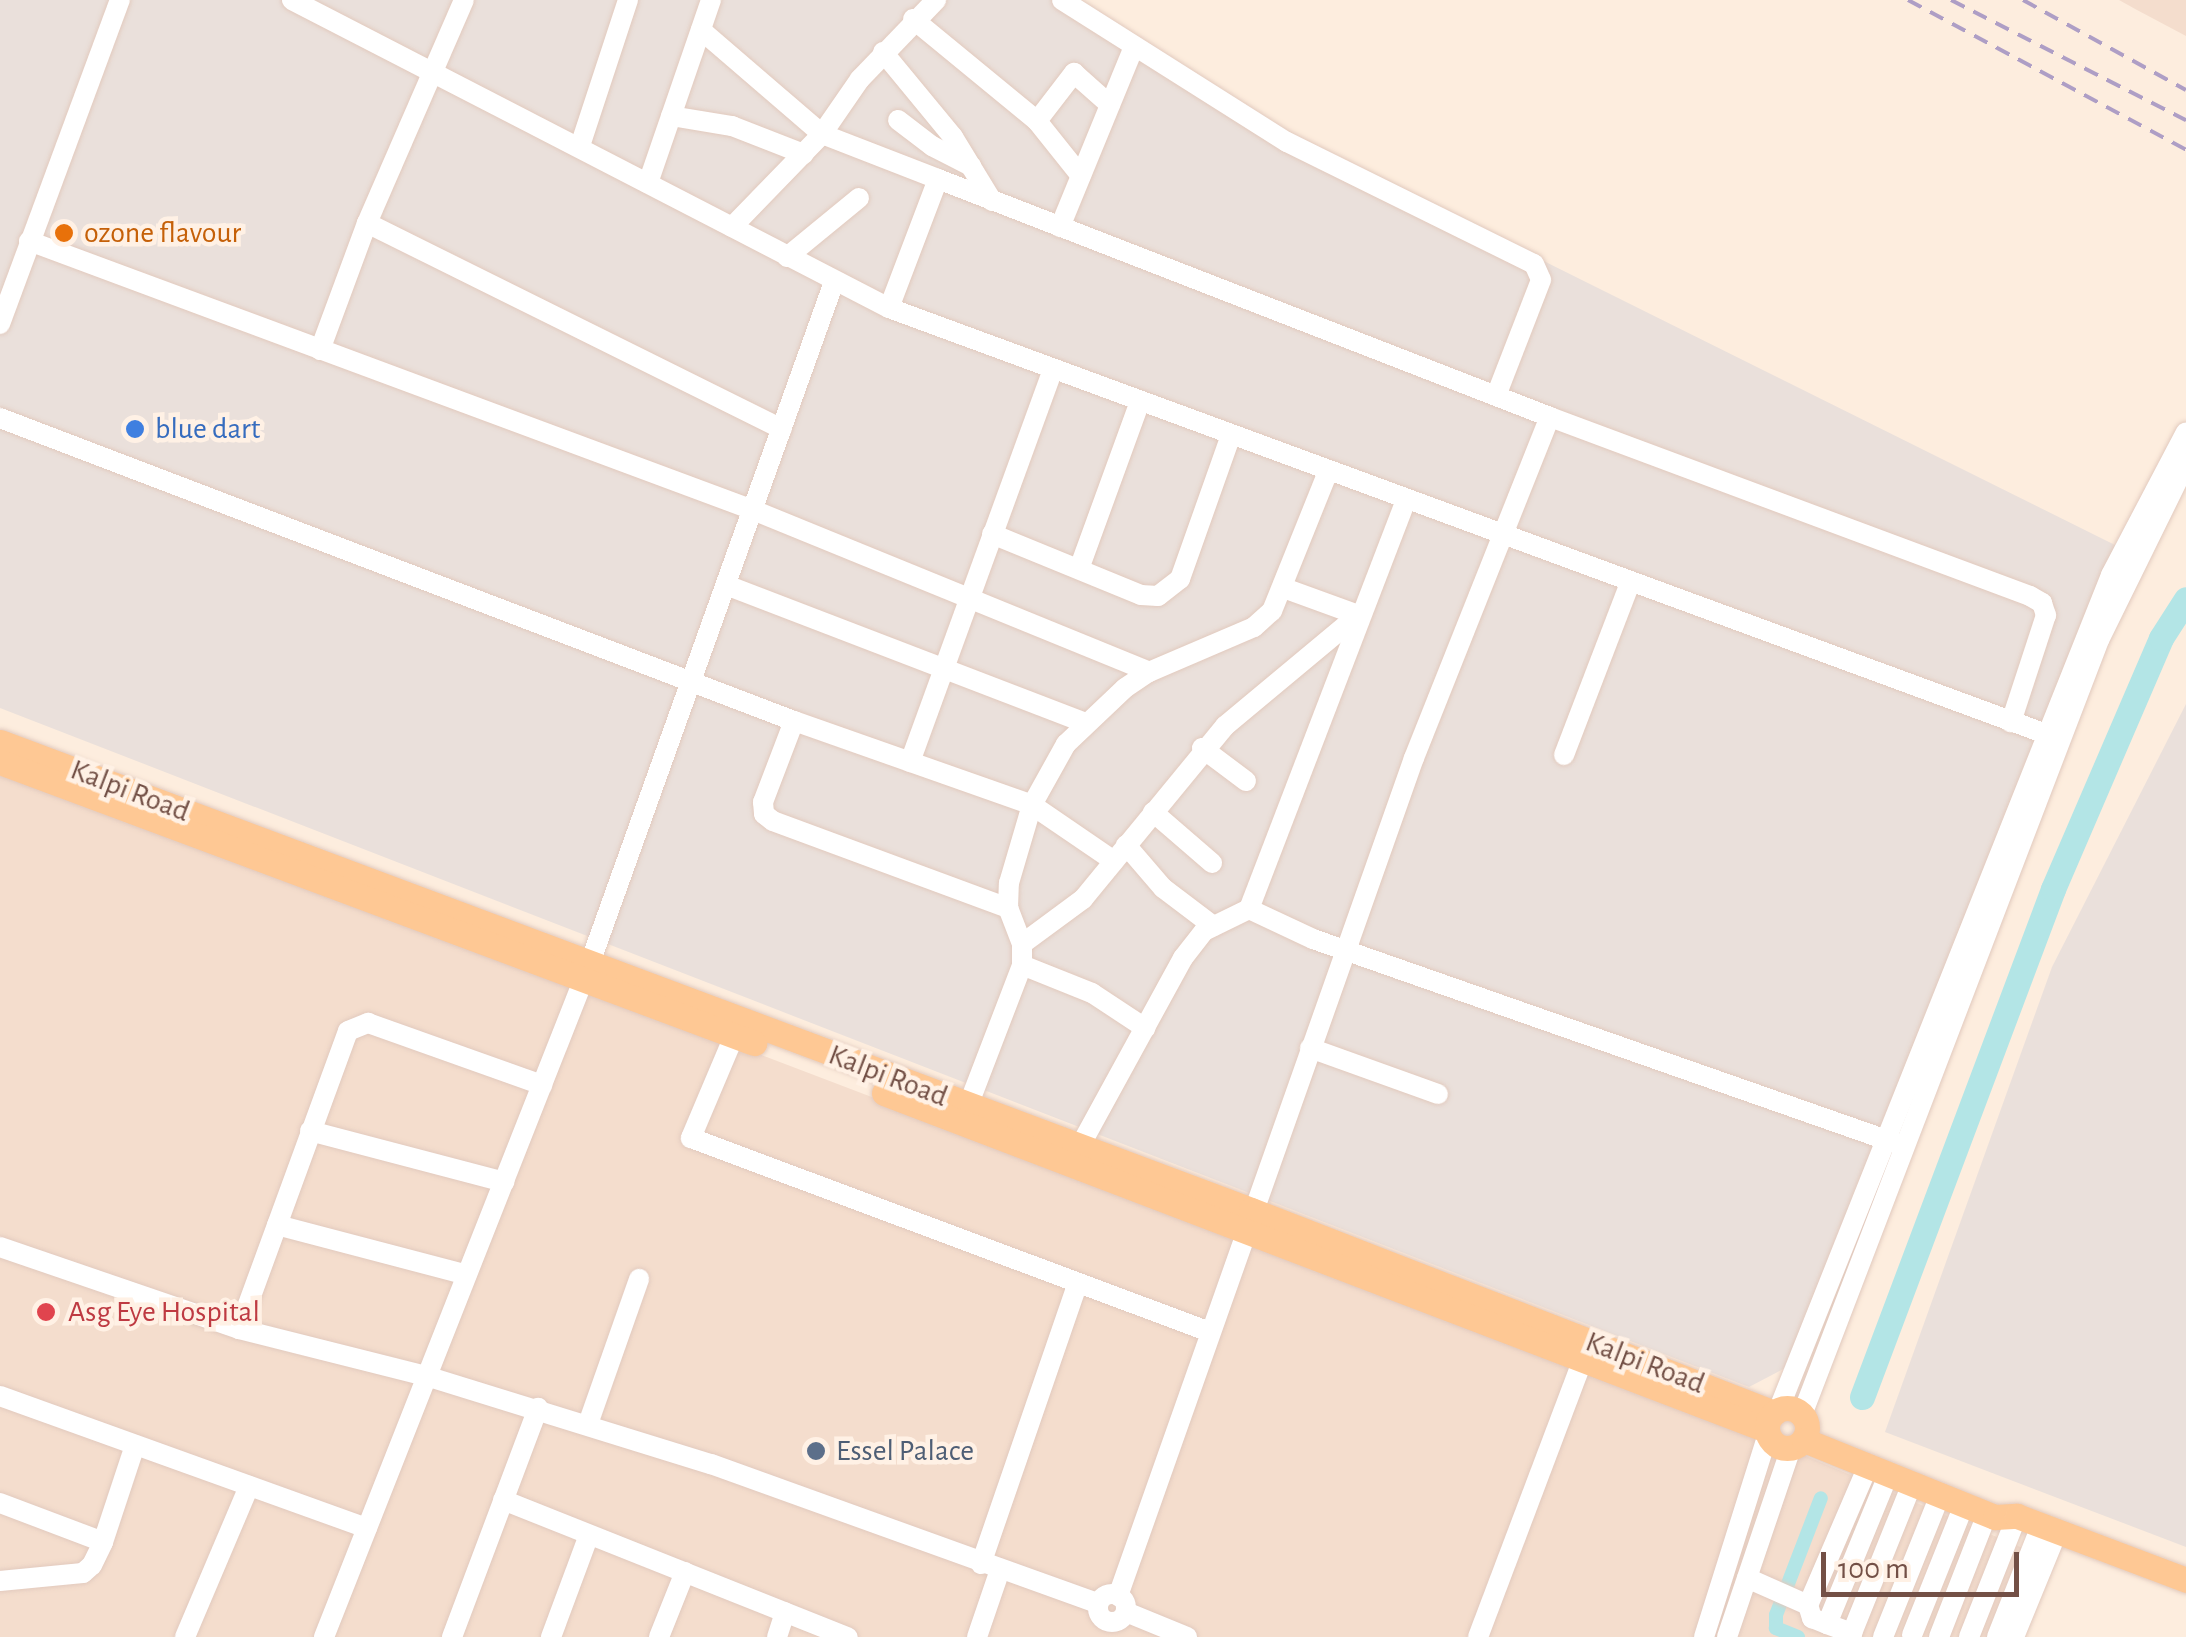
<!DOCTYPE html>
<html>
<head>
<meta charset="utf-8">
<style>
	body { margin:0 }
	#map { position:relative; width:2186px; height:1637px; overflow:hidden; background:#fdedde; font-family:"Alegreya Sans",sans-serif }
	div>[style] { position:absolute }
	.residential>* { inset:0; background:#f4ddcd }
	.industrial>* { inset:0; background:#eae0db }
	.canal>* { height:14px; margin:-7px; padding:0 7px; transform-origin:7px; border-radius:7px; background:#b3e5e6 }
	.river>* { height:25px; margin:-12.5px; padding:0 12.5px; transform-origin:12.5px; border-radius:12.5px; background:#b3e5e6 }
	.roads { filter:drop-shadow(0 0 2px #e2cabe) drop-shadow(0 0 2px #e2cabe) }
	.minor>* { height:20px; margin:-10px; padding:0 10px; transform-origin:10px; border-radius:10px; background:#fff }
	.minor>.ring { margin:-10px; padding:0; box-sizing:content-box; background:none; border:20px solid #fff; border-radius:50% }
	.major>* { height:25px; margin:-12.5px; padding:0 12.5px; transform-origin:12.5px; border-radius:12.5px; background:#fec894 }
	.major>.ring { margin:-12.5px; padding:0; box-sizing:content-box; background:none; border:25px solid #fec894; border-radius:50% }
	.rail>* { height:4px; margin-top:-2px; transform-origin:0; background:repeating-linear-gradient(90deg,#ae9ec5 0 15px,transparent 0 25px) }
	.dots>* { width:28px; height:28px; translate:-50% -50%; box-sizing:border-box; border:5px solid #fff1e5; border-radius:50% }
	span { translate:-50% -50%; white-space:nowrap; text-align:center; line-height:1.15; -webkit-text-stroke:9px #fff1e5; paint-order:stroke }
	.food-label { font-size:30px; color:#c56008 }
	.left { translate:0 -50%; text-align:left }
	.shop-label { font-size:30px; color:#366cbe }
	.street-label { font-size:30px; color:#735046 }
	.health-label { font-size:30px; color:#be3a42 }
	.service-label { font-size:30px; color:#4e5e75 }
	.scale { position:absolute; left:1821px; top:1552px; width:198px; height:45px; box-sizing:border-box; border:5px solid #735046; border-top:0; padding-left:12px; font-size:30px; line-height:35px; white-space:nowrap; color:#735046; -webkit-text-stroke:8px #fff1e5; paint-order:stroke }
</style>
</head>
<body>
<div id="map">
	<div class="residential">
		<div style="clip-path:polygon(2119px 0,2186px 0,2186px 36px,2137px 10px)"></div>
		<div style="clip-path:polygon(0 765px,1735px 1426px,2051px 1560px,2024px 1637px,0 1637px)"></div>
	</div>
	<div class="industrial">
		<div style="clip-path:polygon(0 0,1070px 0,1262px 121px,2115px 545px,1795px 1363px,1749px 1387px,0 708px)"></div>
		<div style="clip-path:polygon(2186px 704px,2186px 1547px,1885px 1432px,2052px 967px)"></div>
	</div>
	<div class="canal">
		<div style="left:1798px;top:1637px;width:24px;rotate:-158deg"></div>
		<div style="left:1776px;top:1628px;width:13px;rotate:-90deg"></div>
		<div style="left:1776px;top:1615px;width:125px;rotate:-69deg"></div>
	</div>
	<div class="river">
		<div style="left:1862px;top:1397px;width:543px;rotate:-69.39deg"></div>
		<div style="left:2053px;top:889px;width:273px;rotate:-66.7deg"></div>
		<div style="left:2161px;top:638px;width:46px;rotate:-57.3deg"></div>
	</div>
	<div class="roads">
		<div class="minor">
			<div style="left:292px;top:0;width:672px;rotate:27.29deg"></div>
			<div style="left:889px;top:308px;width:1248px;rotate:20.21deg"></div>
			<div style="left:1062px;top:0;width:266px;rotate:32.3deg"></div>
			<div style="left:1287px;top:142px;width:275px;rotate:26.3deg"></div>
			<div style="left:1534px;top:264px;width:17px;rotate:66deg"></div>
			<div style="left:1541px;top:280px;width:124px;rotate:111.2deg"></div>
			<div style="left:913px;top:19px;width:161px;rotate:39.4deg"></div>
			<div style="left:1037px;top:121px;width:70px;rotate:51.3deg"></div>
			<div style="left:701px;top:30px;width:160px;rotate:40.7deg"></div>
			<div style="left:822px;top:134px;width:124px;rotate:21.2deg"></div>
			<div style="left:938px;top:179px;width:138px;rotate:110.8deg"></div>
			<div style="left:883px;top:52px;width:110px;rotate:50.5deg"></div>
			<div style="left:953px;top:137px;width:75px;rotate:58.6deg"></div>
			<div style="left:671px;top:116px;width:62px;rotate:9.3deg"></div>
			<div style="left:732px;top:126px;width:77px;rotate:21.3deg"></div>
			<div style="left:898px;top:120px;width:43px;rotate:37.4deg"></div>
			<div style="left:932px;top:146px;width:44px;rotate:27.1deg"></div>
			<div style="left:1037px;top:121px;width:61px;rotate:-52.4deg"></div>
			<div style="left:1074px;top:73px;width:48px;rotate:41.6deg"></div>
			<div style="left:580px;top:146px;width:154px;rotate:-71.8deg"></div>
			<div style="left:938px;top:179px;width:657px;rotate:21.25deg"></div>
			<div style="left:1550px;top:417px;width:512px;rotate:20.45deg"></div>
			<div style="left:2030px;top:596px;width:14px;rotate:30deg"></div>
			<div style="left:2042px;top:603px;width:13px;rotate:72deg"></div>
			<div style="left:2046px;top:615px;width:113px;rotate:108.1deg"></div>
			<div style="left:648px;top:183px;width:194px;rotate:-71deg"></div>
			<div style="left:367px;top:223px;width:463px;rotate:26.4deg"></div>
			<div style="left:732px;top:227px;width:129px;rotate:-45.9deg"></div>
			<div style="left:822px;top:134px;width:67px;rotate:-55.4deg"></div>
			<div style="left:860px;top:79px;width:110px;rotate:-46.1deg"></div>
			<div style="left:1060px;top:227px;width:195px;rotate:-67.7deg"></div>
			<div style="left:29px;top:241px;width:772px;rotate:20.38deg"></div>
			<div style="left:753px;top:510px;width:428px;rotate:22.2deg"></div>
			<div style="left:1149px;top:672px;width:114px;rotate:-23.2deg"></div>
			<div style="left:1254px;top:627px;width:24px;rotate:-42deg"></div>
			<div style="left:1272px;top:611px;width:150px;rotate:-68.1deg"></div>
			<div style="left:787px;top:257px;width:93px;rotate:-39.3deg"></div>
			<div style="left:0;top:324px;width:346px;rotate:-69.7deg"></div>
			<div style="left:320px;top:350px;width:135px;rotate:-69.7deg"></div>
			<div style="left:367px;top:223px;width:243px;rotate:-66.5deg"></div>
			<div style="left:0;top:418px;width:850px;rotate:20.89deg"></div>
			<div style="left:794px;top:721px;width:252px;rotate:19.4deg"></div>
			<div style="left:1032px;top:805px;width:99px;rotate:34.3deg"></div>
			<div style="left:992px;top:534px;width:161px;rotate:22.3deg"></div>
			<div style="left:1141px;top:595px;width:17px;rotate:3deg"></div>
			<div style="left:1158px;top:596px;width:28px;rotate:-38deg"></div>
			<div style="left:1180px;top:579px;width:153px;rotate:-70.5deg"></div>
			<div style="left:1079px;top:569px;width:179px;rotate:-70deg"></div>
			<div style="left:726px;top:585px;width:386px;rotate:21deg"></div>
			<div style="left:794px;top:721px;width:87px;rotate:110.9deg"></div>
			<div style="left:763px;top:802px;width:12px;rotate:85deg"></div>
			<div style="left:764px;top:814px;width:11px;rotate:38deg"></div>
			<div style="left:773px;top:821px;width:251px;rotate:20.3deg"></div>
			<div style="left:1202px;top:748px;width:55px;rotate:36.9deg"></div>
			<div style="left:1564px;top:755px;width:184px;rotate:-69deg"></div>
			<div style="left:910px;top:762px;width:418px;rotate:-70deg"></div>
			<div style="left:1153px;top:812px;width:78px;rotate:40.8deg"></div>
			<div style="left:1126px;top:845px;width:57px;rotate:49.3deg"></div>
			<div style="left:1163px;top:888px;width:63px;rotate:37.2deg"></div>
			<div style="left:1249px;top:909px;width:437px;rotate:-69deg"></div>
			<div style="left:1022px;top:944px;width:76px;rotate:-36.4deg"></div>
			<div style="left:1083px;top:899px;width:224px;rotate:-50.6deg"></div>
			<div style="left:1225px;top:726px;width:173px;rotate:-39.8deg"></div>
			<div style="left:1358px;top:615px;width:79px;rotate:-160deg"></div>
			<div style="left:1022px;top:965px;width:75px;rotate:21.8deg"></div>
			<div style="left:1092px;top:993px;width:64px;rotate:33.4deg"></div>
			<div style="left:734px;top:1036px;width:111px;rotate:112.9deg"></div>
			<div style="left:691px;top:1138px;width:554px;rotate:20.5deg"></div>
			<div style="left:1310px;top:1048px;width:136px;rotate:19.8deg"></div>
			<div style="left:968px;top:1106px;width:151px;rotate:-69deg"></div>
			<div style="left:1022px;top:965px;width:21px;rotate:-90deg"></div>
			<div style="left:1022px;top:944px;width:39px;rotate:-111deg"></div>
			<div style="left:1008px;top:908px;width:25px;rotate:-88deg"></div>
			<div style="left:1009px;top:883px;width:81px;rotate:-73.6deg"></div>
			<div style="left:1032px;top:805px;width:70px;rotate:-60.9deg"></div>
			<div style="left:1066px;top:744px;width:81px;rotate:-43.5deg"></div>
			<div style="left:1125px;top:688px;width:29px;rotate:-34deg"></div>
			<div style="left:310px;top:1131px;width:201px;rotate:14.7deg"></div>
			<div style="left:1079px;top:1148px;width:217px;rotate:-61.3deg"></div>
			<div style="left:1183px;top:958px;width:34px;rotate:-52deg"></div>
			<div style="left:1204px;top:931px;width:50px;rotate:-26.1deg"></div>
			<div style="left:1249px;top:909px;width:71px;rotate:25.1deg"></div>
			<div style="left:1313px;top:939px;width:620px;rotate:19.31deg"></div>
			<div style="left:277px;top:1225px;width:196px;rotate:14.7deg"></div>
			<div style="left:0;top:1247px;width:253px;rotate:18.9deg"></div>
			<div style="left:239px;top:1329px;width:193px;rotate:14.1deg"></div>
			<div style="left:426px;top:1376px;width:298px;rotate:17.2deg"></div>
			<div style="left:711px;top:1464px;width:411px;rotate:19.8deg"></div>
			<div style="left:239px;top:1329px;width:317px;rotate:-69.9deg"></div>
			<div style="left:348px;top:1031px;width:22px;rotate:-22deg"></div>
			<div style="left:368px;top:1023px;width:185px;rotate:19.6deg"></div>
			<div style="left:0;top:1396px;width:390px;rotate:19.8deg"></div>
			<div style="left:1778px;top:1411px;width:900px;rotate:-68.28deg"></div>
			<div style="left:2111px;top:575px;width:161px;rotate:-62.3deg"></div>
			<div style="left:1802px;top:1415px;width:830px;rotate:-69.03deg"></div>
			<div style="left:2099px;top:640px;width:197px;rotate:-63.8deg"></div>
			<div style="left:588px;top:1424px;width:154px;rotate:-70.6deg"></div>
			<div style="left:1868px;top:1466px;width:151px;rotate:113.3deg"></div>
			<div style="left:1808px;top:1605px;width:14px;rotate:73deg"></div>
			<div style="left:1812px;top:1618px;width:16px;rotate:22deg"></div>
			<div style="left:1827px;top:1624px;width:161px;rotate:-67.7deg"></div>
			<div style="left:503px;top:1500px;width:371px;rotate:21.7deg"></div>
			<div style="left:0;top:1503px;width:110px;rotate:20.7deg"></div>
			<div style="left:103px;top:1542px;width:102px;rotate:-71.7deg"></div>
			<div style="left:981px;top:1564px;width:297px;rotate:-71deg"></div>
			<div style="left:1747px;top:1578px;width:67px;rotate:23.9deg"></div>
			<div style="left:0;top:1581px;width:83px;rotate:-5.5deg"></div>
			<div style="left:83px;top:1573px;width:12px;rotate:-42deg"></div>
			<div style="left:92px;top:1565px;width:25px;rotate:-64deg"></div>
			<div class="ring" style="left:1098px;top:1594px;width:8px;height:8px"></div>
			<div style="left:1118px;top:1596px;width:889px;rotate:-70.55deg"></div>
			<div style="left:1414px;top:758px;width:367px;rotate:-68.3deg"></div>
			<div style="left:1126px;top:1612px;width:66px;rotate:22.3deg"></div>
			<div style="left:1827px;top:1624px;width:27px;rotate:20deg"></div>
			<div style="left:1852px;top:1633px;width:161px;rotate:-68.1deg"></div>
			<div style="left:1912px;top:1635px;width:140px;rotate:-68.2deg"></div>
			<div style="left:185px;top:1637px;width:164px;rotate:-67deg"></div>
			<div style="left:324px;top:1637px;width:725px;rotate:-68.46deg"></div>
			<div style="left:590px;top:963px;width:723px;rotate:-70.29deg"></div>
			<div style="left:452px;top:1637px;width:245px;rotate:-69.4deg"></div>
			<div style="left:551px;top:1637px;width:109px;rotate:-69.6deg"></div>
			<div style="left:659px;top:1637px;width:70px;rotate:-68.2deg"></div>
			<div style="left:777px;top:1637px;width:26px;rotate:-72deg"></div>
			<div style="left:977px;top:1637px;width:71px;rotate:-71.1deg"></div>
			<div style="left:1478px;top:1637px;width:308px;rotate:-69.3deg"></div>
			<div style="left:1704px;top:1637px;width:213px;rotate:-72.5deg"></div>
			<div style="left:1727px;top:1637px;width:200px;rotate:-71.3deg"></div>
			<div style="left:1883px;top:1637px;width:153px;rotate:-68.1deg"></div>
			<div style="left:1939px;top:1637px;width:132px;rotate:-68.7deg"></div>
			<div style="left:1969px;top:1637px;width:130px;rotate:-68.4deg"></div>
			<div style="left:1997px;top:1637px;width:119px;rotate:-68.4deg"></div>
			<div style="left:2014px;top:1637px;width:113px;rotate:-67.7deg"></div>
		</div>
		<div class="major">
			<div style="left:0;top:742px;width:1336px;rotate:20.51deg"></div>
			<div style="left:1251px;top:1210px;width:561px;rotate:21.21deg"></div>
			<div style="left:0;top:762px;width:805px;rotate:20.44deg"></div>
			<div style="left:884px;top:1093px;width:945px;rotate:20.89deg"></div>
			<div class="ring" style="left:1767px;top:1408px;width:15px;height:15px"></div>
			<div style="left:1804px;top:1440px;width:206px;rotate:22deg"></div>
			<div style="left:1995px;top:1517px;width:22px;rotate:-3deg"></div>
			<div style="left:2017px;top:1516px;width:181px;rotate:20.7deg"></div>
		</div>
	</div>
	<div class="rail">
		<div style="left:1908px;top:0;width:316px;rotate:28.3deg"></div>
		<div style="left:1951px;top:0;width:264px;rotate:27.1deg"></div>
		<div style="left:2023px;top:0;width:186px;rotate:28.9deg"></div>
	</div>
	<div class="dots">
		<div style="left:64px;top:233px;background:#e8710a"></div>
		<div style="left:135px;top:429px;background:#3f7fe0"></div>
		<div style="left:46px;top:1312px;background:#e0444e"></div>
		<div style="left:816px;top:1451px;background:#5c6f8a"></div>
	</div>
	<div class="food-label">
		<span class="left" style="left:84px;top:233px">ozone flavour</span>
	</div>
	<div class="shop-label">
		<span class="left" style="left:155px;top:429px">blue dart</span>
	</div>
	<div class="street-label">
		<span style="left:130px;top:791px;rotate:21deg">Kalpi Road</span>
		<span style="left:888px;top:1076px;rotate:21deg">Kalpi Road</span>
		<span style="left:1645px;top:1363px;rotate:21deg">Kalpi Road</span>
	</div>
	<div class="health-label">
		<span class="left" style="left:68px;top:1312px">Asg Eye Hospital</span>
	</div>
	<div class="service-label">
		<span class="left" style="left:836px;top:1451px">Essel Palace</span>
	</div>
	<div class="scale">100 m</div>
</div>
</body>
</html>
